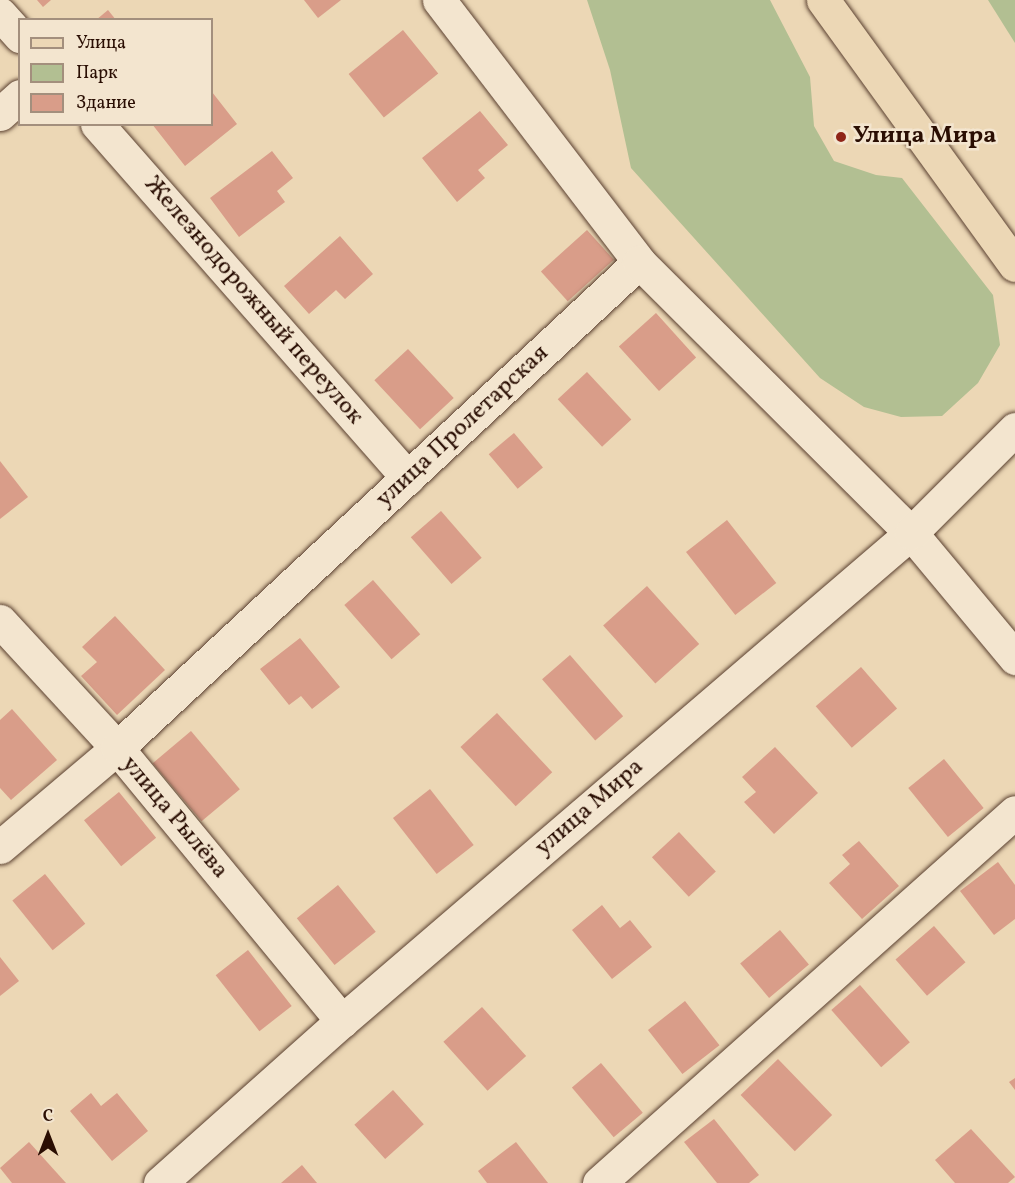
<!DOCTYPE html>
<html>
<head>
<meta charset="utf-8">
<style>
	body { margin:0 }
	#map { position:relative; width:1015px; height:1183px; overflow:hidden; background:#ecd7b5; font-family:Vollkorn,serif }
	div>[style] { position:absolute }
	.green>* { inset:0; background:#b2bf92 }
	.building>* { inset:0; background:#d99d89; transform-origin:0 0 }
	.roads { filter:drop-shadow(0 0 2px #5a4030) drop-shadow(0 0 2px #5a4030) }
	.minor>* { height:33px; margin:-16.5px; padding:0 16.5px; transform-origin:16.5px; border-radius:16.5px; background:#f3e5cf }
	.major>* { height:33px; margin:-16.5px; padding:0 16.5px; transform-origin:16.5px; border-radius:16.5px; background:#ecd7b5 }
	.dots>* { width:16px; height:16px; translate:-50% -50%; box-sizing:border-box; border:3px solid #f3e5cf; border-radius:50% }
	span { translate:-50% -50%; white-space:nowrap; text-align:center; line-height:1.15; -webkit-text-stroke:5px #f3e5cf; paint-order:stroke }
	.poi-label { font-size:24px; color:#2a0e03; font-weight:700 }
	.left { translate:0 -50%; text-align:left }
	.street-label { font-size:24px; color:#2a0e03 }
	.legend { position:absolute; left:18px; top:18px; width:195px; height:108px; box-sizing:border-box; background:#f3e5cf; border:2px solid #a38f7d; margin:0; padding:8px 10px; list-style:none; font-size:18px; color:#2a0e03 }
	.legend li { display:flex; align-items:center; gap:12px; height:30px }
	.legend b { width:30px; border:2px solid #a38f7d }
	.north { position:absolute; left:18px; top:1105px; width:60px; height:60px; -webkit-text-stroke:4px #f3e5cf; paint-order:stroke; rotate:0deg; font-size:16px; font-weight:700; line-height:24px; text-align:center; color:#2a0e03 }
	.north::after { content:''; display:block; margin:auto; width:21px; height:27px; background:#2a0e03; clip-path:polygon(50% 0,100% 100%,50% 72%,0 100%) }
</style>
</head>
<body>
<div id="map">
	<div class="green">
		<div style="clip-path:polygon(587px 0,770px 0,810px 77px,814px 126px,834px 161px,876px 175px,902px 178px,993px 295px,1000px 345px,978px 383px,942px 416px,901px 417px,864px 407px,820px 378px,631px 168px,610px 70px)"></div>
		<div style="clip-path:polygon(988px 0,1015px 0,1015px 43px)"></div>
	</div>
	<div class="building">
		<div style="clip-path:polygon(37px 0,51px 0,43px 7px)"></div>
		<div style="clip-path:polygon(304px 0,341px 0,318px 18px)"></div>
		<div style="clip-path:polygon(108px 10px,116px 20px,96px 20px)"></div>
		<div style="left:403px;top:30px;width:56px;height:70px;rotate:51deg"></div>
		<div style="clip-path:polygon(212px 92px,237px 124px,185px 166px,152px 124px,212px 124px)"></div>
		<div style="clip-path:polygon(480px 111px,508px 145px,478px 170px,485px 178px,457px 202px,422px 158px)"></div>
		<div style="clip-path:polygon(272px 151px,293px 178px,277px 191px,285px 202px,239px 237px,210px 198px)"></div>
		<div style="left:587px;top:230px;width:40px;height:62px;rotate:48deg"></div>
		<div style="clip-path:polygon(340px 236px,373px 274px,345px 299px,336px 290px,309px 314px,284px 286px)"></div>
		<div style="left:656px;top:313px;width:60px;height:50px;rotate:48deg"></div>
		<div style="left:408px;top:349px;width:67px;height:46px;rotate:47deg"></div>
		<div style="left:587px;top:372px;width:65px;height:40px;rotate:47deg"></div>
		<div style="left:514px;top:433px;width:45px;height:33px;rotate:50deg"></div>
		<div style="clip-path:polygon(0 461px,28px 497px,0 519px)"></div>
		<div style="left:441px;top:511px;width:62px;height:40px;rotate:49deg"></div>
		<div style="left:727px;top:520px;width:80px;height:52px;rotate:52deg"></div>
		<div style="left:373px;top:580px;width:72px;height:38px;rotate:49deg"></div>
		<div style="left:647px;top:586px;width:78px;height:59px;rotate:48deg"></div>
		<div style="clip-path:polygon(115px 616px,165px 670px,117px 715px,81px 676px,97px 662px,82px 647px)"></div>
		<div style="clip-path:polygon(300px 638px,340px 687px,312px 709px,301px 696px,289px 705px,260px 669px)"></div>
		<div style="left:570px;top:655px;width:81px;height:37px;rotate:49deg"></div>
		<div style="left:861px;top:667px;width:55px;height:60px;rotate:49deg"></div>
		<div style="clip-path:polygon(12px 709px,57px 760px,11px 800px,0 788px,0 720px)"></div>
		<div style="left:497px;top:713px;width:81px;height:50px;rotate:47deg"></div>
		<div style="left:191px;top:731px;width:76px;height:50px;rotate:50deg"></div>
		<div style="clip-path:polygon(775px 747px,818px 793px,774px 834px,744px 802px,756px 792px,742px 777px)"></div>
		<div style="left:944px;top:759px;width:63px;height:46px;rotate:51deg"></div>
		<div style="left:430px;top:789px;width:71px;height:47px;rotate:52deg"></div>
		<div style="left:119px;top:792px;width:59px;height:45px;rotate:51deg"></div>
		<div style="left:679px;top:832px;width:54px;height:37px;rotate:47deg"></div>
		<div style="clip-path:polygon(859px 841px,899px 886px,862px 919px,829px 883px,850px 864px,842px 855px)"></div>
		<div style="clip-path:polygon(998px 862px,1015px 885px,1015px 919px,994px 935px,960px 891px)"></div>
		<div style="left:45px;top:874px;width:64px;height:42px;rotate:51deg"></div>
		<div style="left:338px;top:885px;width:60px;height:53px;rotate:51deg"></div>
		<div style="clip-path:polygon(602px 905px,620px 928px,630px 920px,652px 947px,612px 979px,572px 930px)"></div>
		<div style="left:934px;top:926px;width:48px;height:51px;rotate:49deg"></div>
		<div style="left:780px;top:930px;width:45px;height:52px;rotate:50deg"></div>
		<div style="left:248px;top:950px;width:71px;height:41px;rotate:52deg"></div>
		<div style="clip-path:polygon(0 957px,19px 981px,0 996px)"></div>
		<div style="left:860px;top:985px;width:76px;height:38px;rotate:49deg"></div>
		<div style="left:685px;top:1001px;width:56px;height:47px;rotate:52deg"></div>
		<div style="left:482px;top:1007px;width:66px;height:52px;rotate:48deg"></div>
		<div style="left:778px;top:1059px;width:78px;height:52px;rotate:46deg"></div>
		<div style="left:601px;top:1063px;width:65px;height:38px;rotate:50deg"></div>
		<div style="clip-path:polygon(1015px 1078px,1015px 1090px,1009px 1082px)"></div>
		<div style="left:393px;top:1090px;width:46px;height:52px;rotate:48deg"></div>
		<div style="clip-path:polygon(91px 1093px,101px 1106px,117px 1093px,148px 1131px,112px 1161px,70px 1111px)"></div>
		<div style="clip-path:polygon(714px 1119px,759px 1175px,749px 1183px,717px 1183px,684px 1142px)"></div>
		<div style="clip-path:polygon(971px 1129px,1015px 1177px,1008px 1183px,955px 1183px,935px 1160px)"></div>
		<div style="clip-path:polygon(29px 1142px,66px 1183px,12px 1183px,0 1168px)"></div>
		<div style="clip-path:polygon(516px 1142px,548px 1183px,487px 1183px,478px 1171px)"></div>
		<div style="clip-path:polygon(302px 1165px,317px 1183px,281px 1183px)"></div>
	</div>
	<div class="roads">
		<div class="minor">
			<div style="left:439px;top:0;width:330px;rotate:52.6deg"></div>
			<div style="left:0;top:14px;width:30px;rotate:48deg"></div>
			<div style="left:0;top:114px;width:27px;rotate:-42deg"></div>
			<div style="left:97px;top:124px;width:471px;rotate:48.7deg"></div>
			<div style="left:0;top:621px;width:173px;rotate:47.3deg"></div>
			<div style="left:117px;top:748px;width:354px;rotate:50.5deg"></div>
			<div style="left:0;top:847px;width:153px;rotate:-40.2deg"></div>
			<div style="left:117px;top:748px;width:713px;rotate:-42.95deg"></div>
			<div style="left:639px;top:262px;width:384px;rotate:44.9deg"></div>
			<div style="left:911px;top:533px;width:163px;rotate:50.2deg"></div>
			<div style="left:160px;top:1183px;width:244px;rotate:-41.7deg"></div>
			<div style="left:342px;top:1021px;width:750px;rotate:-40.62deg"></div>
			<div style="left:911px;top:533px;width:147px;rotate:-45deg"></div>
			<div style="left:599px;top:1183px;width:557px;rotate:-41.73deg"></div>
		</div>
		<div class="major">
			<div style="left:823px;top:0;width:327px;rotate:54.1deg"></div>
		</div>
	</div>
	<div class="dots">
		<div style="left:841px;top:137px;background:#8f2418"></div>
	</div>
	<div class="poi-label">
		<span class="left" style="left:853px;top:137px">Улица Мира</span>
	</div>
	<div class="street-label">
		<span style="left:253px;top:301px;rotate:49deg">Железнодорожный переулок</span>
		<span style="left:463px;top:427px;rotate:-43deg">улица Пролетарская</span>
		<span style="left:590px;top:808px;rotate:-41deg">улица Мира</span>
		<span style="left:174px;top:818px;rotate:50deg">улица Рылёва</span>
	</div>
	<ul class="legend">
	<li><b style="height:8px;background:#ecd7b5"></b>Улица</li>
	<li><b style="height:16px;background:#b2bf92"></b>Парк</li>
	<li><b style="height:16px;background:#d99d89"></b>Здание</li>
	</ul>
	<div class="north">С</div>
</div>
</body>
</html>
